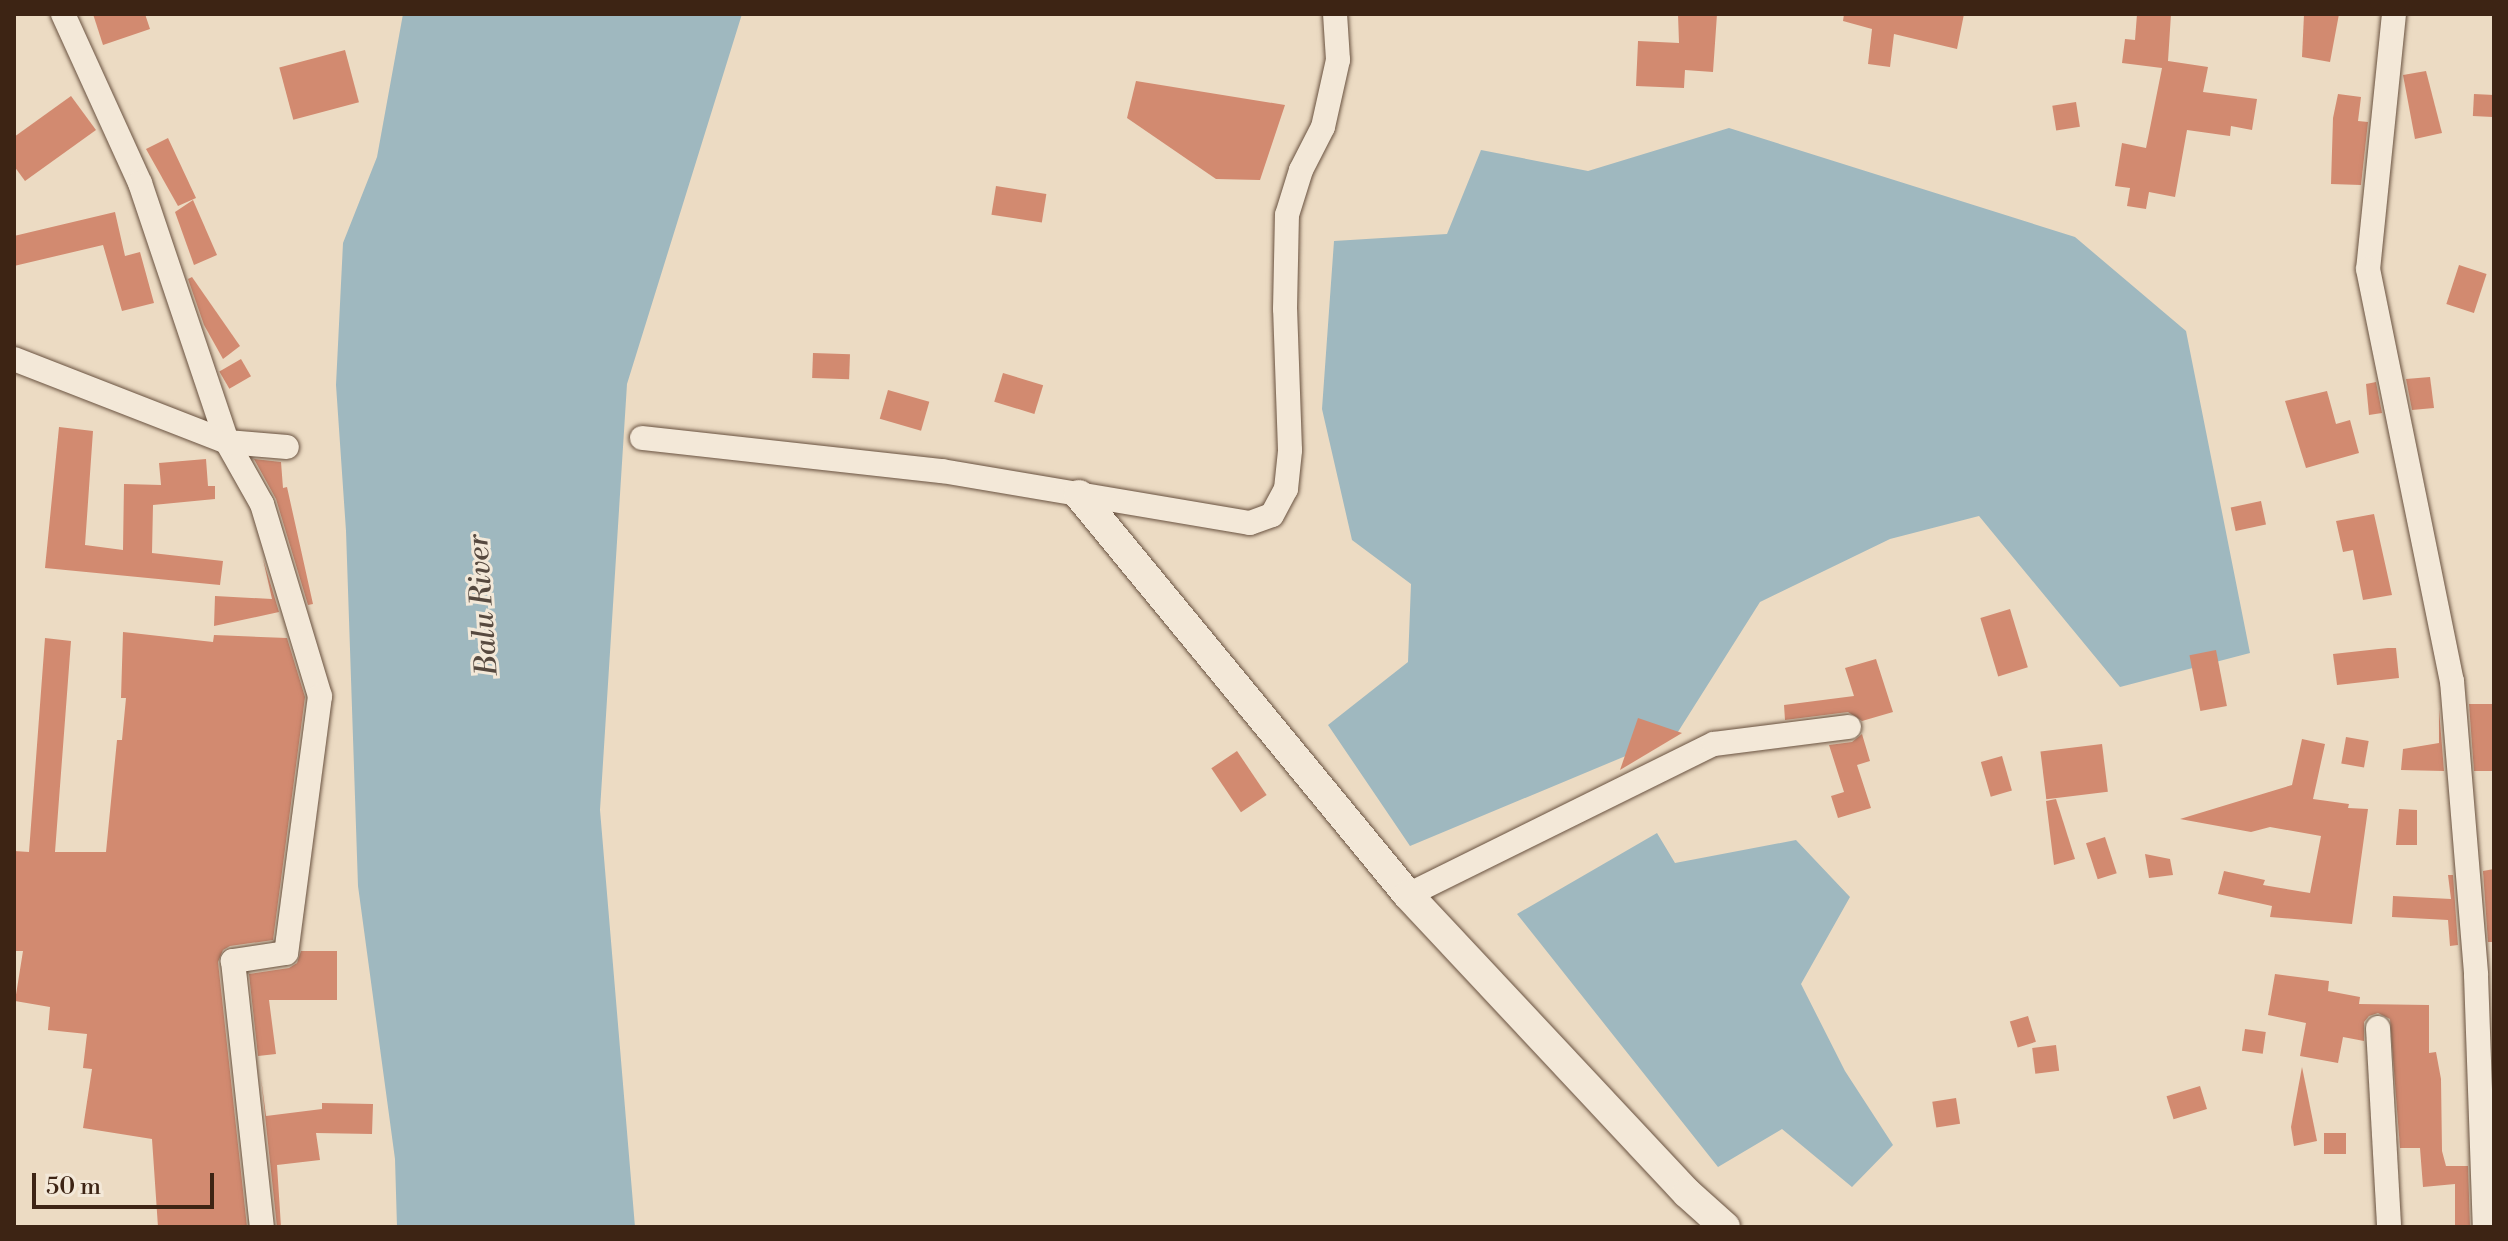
<!DOCTYPE html>
<html>
<head>
<meta charset="utf-8">
<style>
	body { margin:0 }
	#map { position:relative; width:2508px; height:1241px; overflow:hidden; background:#ecdbc3; font-family:"Libre Bodoni",serif }
	div>[style] { position:absolute }
	.water>* { inset:0; background:#9fb8bf }
	.building>* { inset:0; background:#d28a70; transform-origin:0 0 }
	.roads { filter:drop-shadow(0 0 2px #695240) drop-shadow(0 0 2px #695240) }
	.minor>* { height:24px; margin:-12px; padding:0 12px; transform-origin:12px; border-radius:12px; background:#f3e8d8 }
	.tertiary>* { height:30px; margin:-15px; padding:0 15px; transform-origin:15px; border-radius:15px; background:#f3e8d8 }
	span { translate:-50% -50%; white-space:nowrap; text-align:center; line-height:1.15; -webkit-text-stroke:6px #f3e8d8; paint-order:stroke }
	.water-label { font-size:30px; color:#56493f; font-style:italic }
	.frame { position:absolute; inset:0; border:16px solid #3d2414; pointer-events:none }
	.scale { position:absolute; left:32px; top:1173px; width:182px; height:36px; box-sizing:border-box; border:4px solid #3d2414; border-top:0; padding-left:10px; font-size:24px; line-height:28px; white-space:nowrap; color:#3d2414; -webkit-text-stroke:6px #f3e8d8; paint-order:stroke }
</style>
</head>
<body>
<div id="map">
	<div class="water">
		<div style="clip-path:polygon(403px 14px,742px 14px,627px 384px,600px 810px,635px 1227px,397px 1227px,395px 1159px,358px 886px,346px 531px,336px 385px,343px 243px,377px 157px)"></div>
		<div style="clip-path:polygon(1729px 128px,2075px 237px,2186px 331px,2250px 653px,2120px 687px,1979px 516px,1890px 539px,1760px 602px,1676px 735px,1410px 846px,1328px 725px,1408px 662px,1411px 584px,1352px 540px,1322px 409px,1334px 241px,1447px 234px,1481px 150px,1588px 171px)"></div>
		<div style="clip-path:polygon(1657px 833px,1675px 863px,1796px 840px,1850px 897px,1801px 984px,1845px 1071px,1893px 1145px,1852px 1187px,1782px 1129px,1718px 1167px,1517px 914px)"></div>
	</div>
	<div class="building">
		<div style="clip-path:polygon(93px 14px,145px 14px,150px 29px,103px 45px)"></div>
		<div style="clip-path:polygon(1678px 14px,1717px 14px,1713px 72px,1685px 70px,1684px 88px,1636px 86px,1638px 41px,1679px 43px)"></div>
		<div style="clip-path:polygon(1844px 14px,1964px 14px,1957px 49px,1894px 34px,1890px 67px,1868px 64px,1872px 29px,1843px 21px)"></div>
		<div style="clip-path:polygon(2137px 14px,2171px 14px,2168px 61px,2208px 67px,2203px 92px,2257px 99px,2252px 130px,2231px 126px,2230px 136px,2187px 130px,2175px 197px,2149px 192px,2146px 209px,2127px 206px,2130px 188px,2115px 186px,2122px 143px,2146px 148px,2162px 68px,2122px 63px,2125px 39px,2135px 40px)"></div>
		<div style="clip-path:polygon(2304px 14px,2339px 14px,2330px 62px,2302px 57px)"></div>
		<div style="left:345px;top:50px;width:54px;height:68px;rotate:75deg"></div>
		<div style="clip-path:polygon(2426px 71px,2442px 133px,2415px 139px,2403px 75px)"></div>
		<div style="clip-path:polygon(1136px 81px,1285px 105px,1260px 180px,1216px 179px,1127px 118px)"></div>
		<div style="clip-path:polygon(2338px 94px,2361px 97px,2358px 121px,2368px 122px,2361px 185px,2331px 184px,2333px 118px)"></div>
		<div style="left:2474px;top:94px;width:20px;height:22px;rotate:3deg"></div>
		<div style="clip-path:polygon(71px 96px,96px 130px,25px 181px,14px 166px,14px 137px)"></div>
		<div style="left:2076px;top:102px;width:25px;height:24px;rotate:81deg"></div>
		<div style="clip-path:polygon(168px 138px,196px 198px,178px 206px,146px 149px)"></div>
		<div style="left:996px;top:186px;width:51px;height:29px;rotate:9deg"></div>
		<div style="clip-path:polygon(193px 200px,217px 255px,194px 265px,175px 212px)"></div>
		<div style="clip-path:polygon(115px 212px,125px 256px,140px 252px,154px 303px,122px 311px,103px 245px,14px 266px,14px 236px)"></div>
		<div style="left:2459px;top:265px;width:29px;height:41px;rotate:18deg"></div>
		<div style="clip-path:polygon(192px 277px,240px 346px,223px 359px,204px 325px,188px 279px)"></div>
		<div style="left:813px;top:353px;width:37px;height:25px;rotate:2deg"></div>
		<div style="left:241px;top:359px;width:20px;height:25px;rotate:60deg"></div>
		<div style="left:1003px;top:373px;width:42px;height:30px;rotate:17deg"></div>
		<div style="clip-path:polygon(2430px 377px,2434px 408px,2412px 410px,2406px 379px)"></div>
		<div style="clip-path:polygon(2376px 382px,2382px 413px,2369px 415px,2366px 384px)"></div>
		<div style="left:888px;top:390px;width:43px;height:30px;rotate:16deg"></div>
		<div style="clip-path:polygon(2327px 391px,2336px 424px,2350px 420px,2359px 453px,2306px 468px,2285px 401px)"></div>
		<div style="clip-path:polygon(59px 427px,93px 431px,85px 545px,123px 550px,124px 484px,161px 485px,159px 463px,206px 459px,208px 486px,215px 486px,215px 499px,153px 505px,152px 553px,223px 561px,220px 585px,45px 568px)"></div>
		<div style="clip-path:polygon(254px 459px,281px 462px,283px 488px,287px 487px,313px 604px,308px 605px,276px 499px)"></div>
		<div style="left:2261px;top:501px;width:24px;height:31px;rotate:78deg"></div>
		<div style="clip-path:polygon(2374px 514px,2392px 595px,2363px 600px,2353px 550px,2343px 552px,2336px 521px)"></div>
		<div style="clip-path:polygon(263px 559px,279px 612px,214px 626px,215px 596px,272px 599px)"></div>
		<div style="left:2010px;top:609px;width:61px;height:31px;rotate:73deg"></div>
		<div style="clip-path:polygon(123px 632px,213px 642px,214px 635px,287px 638px,305px 697px,273px 940px,230px 946px,223px 950px,218px 962px,247px 1227px,158px 1227px,152px 1139px,83px 1128px,92px 1069px,83px 1068px,87px 1034px,48px 1030px,50px 1007px,15px 1001px,23px 951px,14px 951px,14px 851px,29px 852px,45px 638px,71px 641px,55px 852px,106px 852px,117px 740px,122px 740px,126px 698px,121px 698px)"></div>
		<div style="clip-path:polygon(2388px 648px,2396px 648px,2399px 678px,2337px 685px,2333px 654px)"></div>
		<div style="left:2216px;top:650px;width:57px;height:27px;rotate:79deg"></div>
		<div style="clip-path:polygon(1876px 659px,1893px 712px,1862px 721px,1848px 712px,1785px 720px,1784px 705px,1854px 696px,1845px 668px)"></div>
		<div style="clip-path:polygon(2469px 704px,2494px 704px,2494px 771px,2474px 771px)"></div>
		<div style="clip-path:polygon(2439px 709px,2444px 771px,2401px 770px,2403px 749px,2439px 743px)"></div>
		<div style="clip-path:polygon(1638px 718px,1682px 733px,1620px 770px)"></div>
		<div style="clip-path:polygon(1862px 734px,1870px 761px,1857px 765px,1871px 808px,1838px 818px,1831px 796px,1844px 792px,1829px 745px,1852px 742px)"></div>
		<div style="left:2346px;top:737px;width:23px;height:27px;rotate:10deg"></div>
		<div style="clip-path:polygon(2302px 739px,2325px 744px,2313px 799px,2349px 804px,2348px 808px,2368px 809px,2352px 924px,2270px 917px,2272px 906px,2218px 894px,2224px 871px,2265px 880px,2263px 885px,2310px 893px,2321px 836px,2270px 827px,2251px 832px,2180px 819px,2292px 785px)"></div>
		<div style="left:2102px;top:744px;width:48px;height:62px;rotate:83deg"></div>
		<div style="left:1237px;top:751px;width:53px;height:31px;rotate:56deg"></div>
		<div style="left:2002px;top:756px;width:36px;height:22px;rotate:74deg"></div>
		<div style="clip-path:polygon(2056px 799px,2075px 859px,2054px 865px,2046px 801px)"></div>
		<div style="clip-path:polygon(2399px 809px,2417px 810px,2417px 845px,2396px 845px)"></div>
		<div style="left:2105px;top:837px;width:38px;height:20px;rotate:72deg"></div>
		<div style="clip-path:polygon(2145px 854px,2170px 859px,2173px 875px,2149px 878px)"></div>
		<div style="clip-path:polygon(2494px 869px,2494px 942px,2488px 942px,2483px 871px)"></div>
		<div style="clip-path:polygon(2448px 875px,2453px 875px,2458px 945px,2450px 946px,2448px 920px,2392px 917px,2393px 896px,2451px 899px)"></div>
		<div style="clip-path:polygon(301px 951px,337px 951px,337px 1000px,269px 1000px,276px 1054px,258px 1056px,249px 974px,289px 968px,297px 963px)"></div>
		<div style="clip-path:polygon(2275px 974px,2329px 981px,2328px 991px,2360px 997px,2359px 1004px,2429px 1005px,2429px 1053px,2436px 1052px,2441px 1079px,2442px 1151px,2446px 1166px,2468px 1166px,2470px 1227px,2455px 1227px,2455px 1184px,2423px 1187px,2420px 1148px,2400px 1148px,2390px 1019px,2378px 1013px,2369px 1016px,2364px 1022px,2364px 1041px,2343px 1037px,2338px 1063px,2300px 1056px,2306px 1023px,2268px 1015px)"></div>
		<div style="left:2028px;top:1016px;width:27px;height:19px;rotate:73deg"></div>
		<div style="left:2245px;top:1029px;width:21px;height:22px;rotate:8deg"></div>
		<div style="left:2056px;top:1045px;width:26px;height:24px;rotate:83deg"></div>
		<div style="clip-path:polygon(2302px 1067px,2317px 1141px,2294px 1146px,2291px 1127px)"></div>
		<div style="clip-path:polygon(261px 1078px,266px 1116px,322px 1109px,322px 1103px,373px 1104px,372px 1134px,316px 1133px,320px 1160px,277px 1165px,281px 1227px,277px 1227px)"></div>
		<div style="left:2200px;top:1086px;width:24px;height:35px;rotate:73deg"></div>
		<div style="left:1956px;top:1098px;width:26px;height:24px;rotate:81deg"></div>
		<div style="left:2324px;top:1133px;width:22px;height:21px"></div>
	</div>
	<div class="roads">
		<div class="minor">
			<div style="left:63px;top:14px;width:186px;rotate:65.5deg"></div>
			<div style="left:140px;top:183px;width:273px;rotate:71.4deg"></div>
			<div style="left:227px;top:442px;width:71px;rotate:60.6deg"></div>
			<div style="left:262px;top:504px;width:201px;rotate:73.2deg"></div>
			<div style="left:320px;top:696px;width:259px;rotate:97.5deg"></div>
			<div style="left:286px;top:953px;width:54px;rotate:171.4deg"></div>
			<div style="left:233px;top:961px;width:268px;rotate:83.8deg"></div>
			<div style="left:2394px;top:14px;width:256px;rotate:95.8deg"></div>
			<div style="left:2368px;top:269px;width:420px;rotate:78.5deg"></div>
			<div style="left:2452px;top:681px;width:295px;rotate:85.3deg"></div>
			<div style="left:2476px;top:975px;width:252px;rotate:88deg"></div>
			<div style="left:14px;top:359px;width:229px;rotate:21.3deg"></div>
			<div style="left:227px;top:442px;width:60px;rotate:4.8deg"></div>
			<div style="left:642px;top:438px;width:302px;rotate:6.3deg"></div>
			<div style="left:942px;top:471px;width:312px;rotate:9.6deg"></div>
			<div style="left:1250px;top:523px;width:23px;rotate:-20deg"></div>
			<div style="left:1272px;top:515px;width:30px;rotate:-62deg"></div>
			<div style="left:1286px;top:489px;width:39px;rotate:-84deg"></div>
			<div style="left:1290px;top:450px;width:141px;rotate:-92deg"></div>
			<div style="left:1285px;top:309px;width:94px;rotate:-88.8deg"></div>
			<div style="left:1287px;top:215px;width:47px;rotate:-72.7deg"></div>
			<div style="left:1301px;top:170px;width:48px;rotate:-62.9deg"></div>
			<div style="left:1323px;top:127px;width:69px;rotate:-77.4deg"></div>
			<div style="left:1338px;top:60px;width:46px;rotate:-93.7deg"></div>
			<div style="left:1408px;top:895px;width:341px;rotate:-26.3deg"></div>
			<div style="left:1714px;top:744px;width:136px;rotate:-7.2deg"></div>
			<div style="left:2378px;top:1028px;width:199px;rotate:86.8deg"></div>
		</div>
		<div class="tertiary">
			<div style="left:1079px;top:495px;width:518px;rotate:50.56deg"></div>
			<div style="left:1408px;top:895px;width:408px;rotate:46.9deg"></div>
			<div style="left:1687px;top:1193px;width:51px;rotate:41.8deg"></div>
		</div>
	</div>
	<div class="water-label">
		<span style="left:483px;top:605px;rotate:-94deg">Balu River</span>
	</div>
	<div class="frame"></div>
	<div class="scale">50 m</div>
</div>
</body>
</html>
